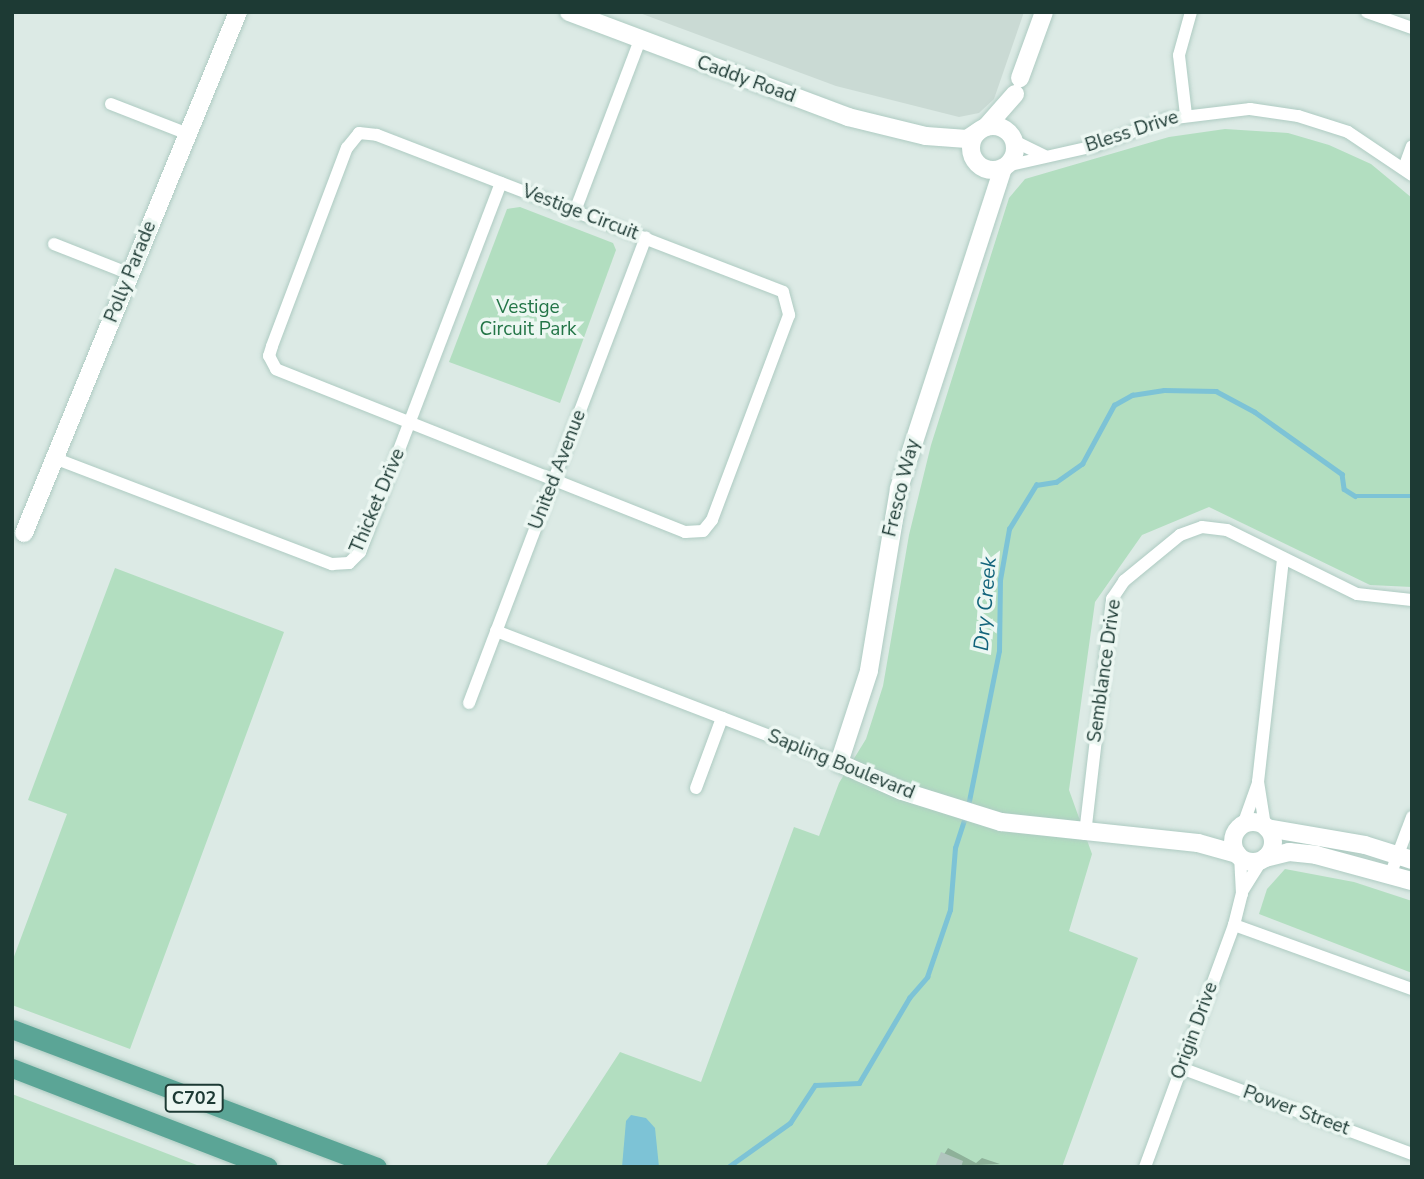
<!DOCTYPE html>
<html>
<head>
<meta charset="utf-8">
<style>
	body { margin:0 }
	#map { position:relative; width:1424px; height:1179px; overflow:hidden; background:#dceae5; font-family:"Nunito Sans",sans-serif }
	div>[style] { position:absolute }
	.built>* { inset:0; background:#cadad4 }
	.green>* { inset:0; background:#b2dec0 }
	.water>* { inset:0; background:#7dc3d6 }
	.shadow>* { inset:0; background:#0003 }
	.stream>* { height:4.5px; margin:-2.25px; padding:0 2.25px; transform-origin:2.25px; border-radius:2.25px; background:#7dc3d6 }
	.building>* { inset:0; background:#b1c5be }
	.roads { filter:drop-shadow(0 0 2px #aecbc2) drop-shadow(0 0 2px #aecbc2) }
	.street>* { height:12px; margin:-6px; padding:0 6px; transform-origin:6px; border-radius:6px; background:#fff }
	.secondary>* { height:18px; margin:-9px; padding:0 9px; transform-origin:9px; border-radius:9px; background:#fff }
	.secondary>.ring { margin:-9px; padding:0; box-sizing:content-box; background:none; border:18px solid #fff; border-radius:50% }
	.primary>* { height:19px; margin:-9.5px; padding:0 9.5px; transform-origin:9.5px; border-radius:9.5px; background:#5ba596 }
	span { translate:-50% -50%; white-space:nowrap; text-align:center; line-height:1.15; -webkit-text-stroke:7px #ecf7f2; paint-order:stroke }
	.shield-label span { padding:2px 5px; background:#ecf7f2; border:2px solid; border-radius:5px; -webkit-text-stroke-width:0 }
	.shield-label { font-size:18px; color:#1d3a34; font-weight:700 }
	.street-label { font-size:19px; color:#1d3a34 }
	.park-label { font-size:19px; color:#237547 }
	.water-label { font-size:21px; color:#12637b; font-style:italic }
	.frame { position:absolute; inset:0; border:14px solid #1d3a34; pointer-events:none }
</style>
</head>
<body>
<div id="map">
	<div class="built">
		<div style="clip-path:polygon(637px 12px,1024px 12px,994px 99px,979px 113px,959px 117px,836px 86px)"></div>
	</div>
	<div class="green">
		<div style="clip-path:polygon(1225px 129px,1288px 133px,1329px 145px,1371px 164px,1412px 198px,1412px 587px,1370px 585px,1209px 507px,1142px 535px,1095px 602px,1069px 790px,1092px 854px,1069px 931px,1138px 958px,1062px 1167px,545px 1167px,620px 1052px,701px 1082px,794px 827px,819px 836px,839px 783px,866px 739px,883px 686px,909px 535px,931px 445px,1009px 198px,1025px 179px,1169px 137px)"></div>
		<div style="clip-path:polygon(520px 207px,613px 243px,616px 250px,560px 403px,449px 362px,507px 209px)"></div>
		<div style="clip-path:polygon(115px 568px,284px 632px,130px 1049px,12px 1005px,12px 962px,67px 814px,28px 800px)"></div>
		<div style="clip-path:polygon(1285px 869px,1354px 882px,1412px 901px,1412px 973px,1259px 914px,1267px 889px)"></div>
		<div style="clip-path:polygon(12px 1094px,202px 1167px,12px 1167px)"></div>
	</div>
	<div class="water">
		<div style="clip-path:polygon(631px 1115px,646px 1118px,655px 1128px,659px 1167px,622px 1167px,626px 1121px)"></div>
	</div>
	<div class="shadow">
		<div style="clip-path:polygon(948px 1148px,976px 1163px,982px 1158px,1000px 1164px,936px 1167px)"></div>
	</div>
	<div class="stream">
		<div style="left:968px;top:806px;width:158px;rotate:-78.7deg"></div>
		<div style="left:999px;top:651px;width:71px;rotate:-89.2deg"></div>
		<div style="left:1000px;top:580px;width:52px;rotate:-80deg"></div>
		<div style="left:1009px;top:529px;width:52px;rotate:-58.5deg"></div>
		<div style="left:1036px;top:485px;width:20px;rotate:-9deg"></div>
		<div style="left:1056px;top:482px;width:32px;rotate:-35deg"></div>
		<div style="left:1082px;top:464px;width:67px;rotate:-61.5deg"></div>
		<div style="left:1114px;top:405px;width:21px;rotate:-29deg"></div>
		<div style="left:1132px;top:395px;width:32px;rotate:-9deg"></div>
		<div style="left:1164px;top:390px;width:52px;rotate:1.1deg"></div>
		<div style="left:1216px;top:391px;width:44px;rotate:28.3deg"></div>
		<div style="left:1255px;top:412px;width:107px;rotate:35.5deg"></div>
		<div style="left:1342px;top:474px;width:15px;rotate:82deg"></div>
		<div style="left:1344px;top:489px;width:13px;rotate:32deg"></div>
		<div style="left:1355px;top:496px;width:57px"></div>
		<div style="left:728px;top:1167px;width:76px;rotate:-35.4deg"></div>
		<div style="left:790px;top:1123px;width:45px;rotate:-56.7deg"></div>
		<div style="left:815px;top:1085px;width:44px;rotate:-2.6deg"></div>
		<div style="left:859px;top:1083px;width:99px;rotate:-59.5deg"></div>
		<div style="left:909px;top:998px;width:28px;rotate:-49deg"></div>
		<div style="left:927px;top:977px;width:71px;rotate:-71.1deg"></div>
		<div style="left:950px;top:910px;width:62px;rotate:-85.4deg"></div>
		<div style="left:955px;top:848px;width:35px;rotate:-72deg"></div>
	</div>
	<div class="building">
		<div style="clip-path:polygon(941px 1152px,963px 1161px,961px 1167px,935px 1167px)"></div>
	</div>
	<div class="roads">
		<div class="street">
			<div style="left:1367px;top:12px;width:48px;rotate:19.6deg"></div>
			<div style="left:111px;top:104px;width:83px;rotate:21.3deg"></div>
			<div style="left:1186px;top:115px;width:60px;rotate:-96.7deg"></div>
			<div style="left:1179px;top:55px;width:45px;rotate:-74.4deg"></div>
			<div style="left:359px;top:133px;width:18px;rotate:6deg"></div>
			<div style="left:377px;top:135px;width:435px;rotate:21.1deg"></div>
			<div style="left:783px;top:292px;width:24px;rotate:75deg"></div>
			<div style="left:789px;top:315px;width:219px;rotate:110.6deg"></div>
			<div style="left:712px;top:520px;width:14px;rotate:129deg"></div>
			<div style="left:703px;top:531px;width:18px;rotate:177deg"></div>
			<div style="left:685px;top:532px;width:440px;rotate:-158.3deg"></div>
			<div style="left:276px;top:369px;width:15px;rotate:-118deg"></div>
			<div style="left:269px;top:356px;width:10px;rotate:-73deg"></div>
			<div style="left:272px;top:346px;width:212px;rotate:-69.3deg"></div>
			<div style="left:347px;top:148px;width:19px;rotate:-51deg"></div>
			<div style="left:1014px;top:141px;width:34px;rotate:26deg"></div>
			<div style="left:1006px;top:166px;width:91px;rotate:-12.7deg"></div>
			<div style="left:1095px;top:146px;width:77px;rotate:-20.6deg"></div>
			<div style="left:1167px;top:119px;width:84px;rotate:-6.9deg"></div>
			<div style="left:1250px;top:109px;width:49px;rotate:8.3deg"></div>
			<div style="left:1298px;top:116px;width:52px;rotate:17.7deg"></div>
			<div style="left:1348px;top:132px;width:77px;rotate:33.9deg"></div>
			<div style="left:1404px;top:168px;width:23px;rotate:-70deg"></div>
			<div style="left:575px;top:211px;width:183px;rotate:-69.2deg"></div>
			<div style="left:54px;top:244px;width:82px;rotate:21.5deg"></div>
			<div style="left:54px;top:458px;width:298px;rotate:20.9deg"></div>
			<div style="left:332px;top:564px;width:17px;rotate:-3deg"></div>
			<div style="left:349px;top:563px;width:16px;rotate:-45deg"></div>
			<div style="left:360px;top:552px;width:395px;rotate:-69.1deg"></div>
			<div style="left:496px;top:631px;width:368px;rotate:21deg"></div>
			<div style="left:469px;top:703px;width:498px;rotate:-69.2deg"></div>
			<div style="left:696px;top:788px;width:75px;rotate:-69.6deg"></div>
			<div style="left:1243px;top:825px;width:45px;rotate:-70.3deg"></div>
			<div style="left:1265px;top:826px;width:45px;rotate:-99deg"></div>
			<div style="left:1258px;top:782px;width:225px;rotate:-83.6deg"></div>
			<div style="left:1085px;top:834px;width:237px;rotate:-83.4deg"></div>
			<div style="left:1112px;top:599px;width:22px;rotate:-56deg"></div>
			<div style="left:1124px;top:581px;width:72px;rotate:-39.4deg"></div>
			<div style="left:1180px;top:535px;width:23px;rotate:-20deg"></div>
			<div style="left:1202px;top:527px;width:25px;rotate:7deg"></div>
			<div style="left:1227px;top:530px;width:145px;rotate:26.2deg"></div>
			<div style="left:1357px;top:594px;width:55px;rotate:6.2deg"></div>
			<div style="left:1391px;top:873px;width:60px;rotate:-69.4deg"></div>
			<div style="left:1243px;top:890px;width:36px;rotate:-58deg"></div>
			<div style="left:1234px;top:925px;width:189px;rotate:19.8deg"></div>
			<div style="left:1181px;top:1068px;width:246px;rotate:20.4deg"></div>
			<div style="left:1145px;top:1167px;width:258px;rotate:-69.8deg"></div>
			<div style="left:1234px;top:925px;width:32px;rotate:-76deg"></div>
			<div style="left:1242px;top:894px;width:37px;rotate:-93deg"></div>
		</div>
		<div class="secondary">
			<div style="left:569px;top:12px;width:298px;rotate:20.6deg"></div>
			<div style="left:848px;top:117px;width:80px;rotate:13.7deg"></div>
			<div style="left:926px;top:136px;width:41px;rotate:4.2deg"></div>
			<div style="left:967px;top:139px;width:14px;rotate:-34deg"></div>
			<div style="left:1020px;top:78px;width:70px;rotate:-70deg"></div>
			<div class="ring" style="left:971px;top:126px;width:26px;height:26px"></div>
			<div style="left:986px;top:127px;width:44px;rotate:-48.7deg"></div>
			<div style="left:1003px;top:168px;width:337px;rotate:108deg"></div>
			<div style="left:899px;top:489px;width:184px;rotate:99.4deg"></div>
			<div style="left:869px;top:671px;width:97px;rotate:108.1deg"></div>
			<div style="left:839px;top:763px;width:69px;rotate:24deg"></div>
			<div style="left:902px;top:791px;width:104px;rotate:17.4deg"></div>
			<div style="left:1001px;top:822px;width:198px;rotate:6.1deg"></div>
			<div style="left:1198px;top:843px;width:41px;rotate:15.8deg"></div>
			<div style="left:24px;top:533px;width:563px;rotate:-67.67deg"></div>
			<div class="ring" style="left:1233px;top:822px;width:22px;height:22px"></div>
			<div style="left:1267px;top:828px;width:99px;rotate:9.8deg"></div>
			<div style="left:1365px;top:845px;width:49px;rotate:17.7deg"></div>
			<div style="left:1265px;top:858px;width:25px;rotate:-14deg"></div>
			<div style="left:1289px;top:852px;width:27px;rotate:6deg"></div>
			<div style="left:1316px;top:855px;width:99px;rotate:15.2deg"></div>
		</div>
		<div class="primary">
			<div style="left:12px;top:1029px;width:390px;rotate:20.7deg"></div>
			<div style="left:12px;top:1068px;width:274px;rotate:21.1deg"></div>
		</div>
	</div>
	<div class="shield-label">
		<span style="left:194px;top:1098px">C702</span>
	</div>
	<div class="street-label">
		<span style="left:746px;top:80px;rotate:20deg">Caddy Road</span>
		<span style="left:1132px;top:132px;rotate:-18deg">Bless Drive</span>
		<span style="left:580px;top:213px;rotate:21deg">Vestige Circuit</span>
		<span style="left:131px;top:272px;rotate:-68deg">Polly Parade</span>
		<span style="left:558px;top:470px;rotate:-69deg">United Avenue</span>
		<span style="left:902px;top:488px;rotate:-76deg">Fresco Way</span>
		<span style="left:378px;top:501px;rotate:-67deg">Thicket Drive</span>
		<span style="left:1105px;top:671px;rotate:-82deg">Semblance Drive</span>
		<span style="left:841px;top:765px;rotate:22deg">Sapling Boulevard</span>
		<span style="left:1195px;top:1031px;rotate:-70deg">Origin Drive</span>
		<span style="left:1296px;top:1111px;rotate:20deg">Power Street</span>
	</div>
	<div class="park-label">
		<span style="left:528px;top:319px">Vestige<br>Circuit Park</span>
	</div>
	<div class="water-label">
		<span style="left:985px;top:604px;rotate:-85deg">Dry Creek</span>
	</div>
	<div class="frame"></div>
</div>
</body>
</html>
